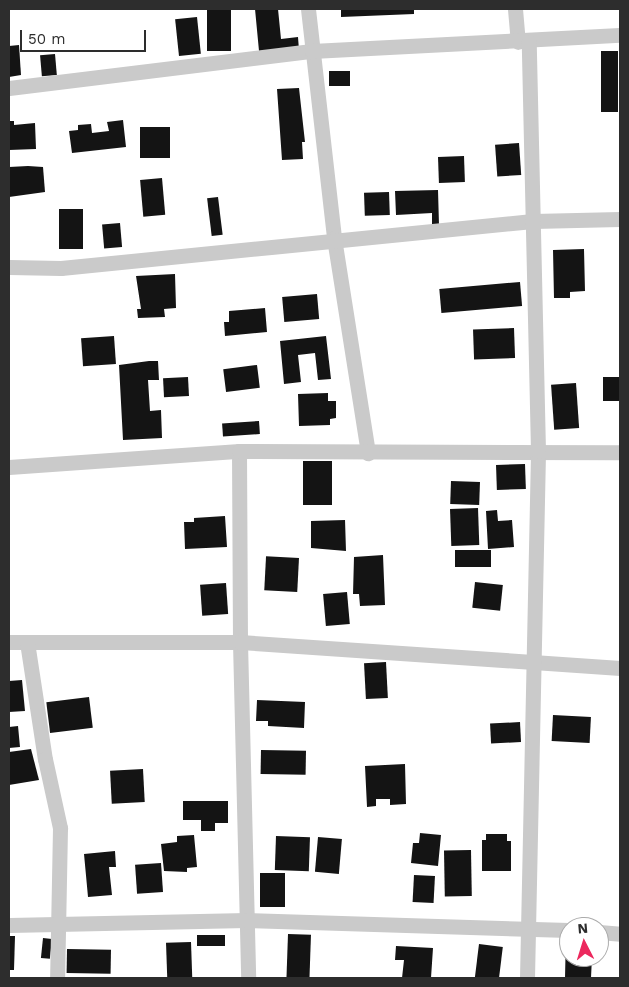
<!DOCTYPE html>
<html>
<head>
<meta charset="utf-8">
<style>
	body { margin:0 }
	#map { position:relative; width:629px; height:987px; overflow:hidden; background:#fff; font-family:"Work Sans",sans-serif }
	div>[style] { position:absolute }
	.building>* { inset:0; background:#141414; transform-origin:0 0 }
	.street>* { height:15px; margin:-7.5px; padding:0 7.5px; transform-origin:7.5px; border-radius:7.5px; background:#cacaca }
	span { translate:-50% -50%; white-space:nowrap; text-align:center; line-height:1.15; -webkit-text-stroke:5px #fff; paint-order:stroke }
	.frame { position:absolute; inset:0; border:10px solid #2d2d2d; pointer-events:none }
	.north { position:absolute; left:559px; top:917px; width:50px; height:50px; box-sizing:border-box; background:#fff; border:1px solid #ababab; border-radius:50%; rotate:355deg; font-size:14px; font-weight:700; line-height:20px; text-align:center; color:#2d2d2d }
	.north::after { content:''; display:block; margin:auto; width:18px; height:22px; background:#ec285d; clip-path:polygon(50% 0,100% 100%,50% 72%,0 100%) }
	.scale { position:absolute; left:20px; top:30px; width:126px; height:22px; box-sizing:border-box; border:2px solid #2d2d2d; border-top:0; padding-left:6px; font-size:15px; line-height:18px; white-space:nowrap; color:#2d2d2d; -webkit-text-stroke:4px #fff; paint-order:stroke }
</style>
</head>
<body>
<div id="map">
	<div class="building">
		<div style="left:207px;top:9px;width:24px;height:42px"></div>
		<div style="clip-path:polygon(255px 9px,278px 9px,281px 39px,298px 37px,299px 50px,259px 51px)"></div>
		<div style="clip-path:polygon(341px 9px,414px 9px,414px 14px,341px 17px)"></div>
		<div style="left:197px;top:17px;width:37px;height:22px;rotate:84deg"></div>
		<div style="clip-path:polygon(19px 45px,21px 75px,9px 77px,9px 46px)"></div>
		<div style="left:601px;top:51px;width:17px;height:61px"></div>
		<div style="left:55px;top:54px;width:21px;height:15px;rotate:85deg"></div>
		<div style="left:350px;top:71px;width:15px;height:21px;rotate:90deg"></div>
		<div style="clip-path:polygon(299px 88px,305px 142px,302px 142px,303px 159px,282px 160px,277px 89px)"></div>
		<div style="clip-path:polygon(123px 120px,126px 147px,72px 153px,69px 131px,78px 130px,78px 125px,91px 124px,92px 133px,109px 131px,107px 122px)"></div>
		<div style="clip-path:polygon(9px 121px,14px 121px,14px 125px,35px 123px,36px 149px,9px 150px)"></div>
		<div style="left:140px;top:127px;width:30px;height:31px"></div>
		<div style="left:519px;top:143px;width:32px;height:24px;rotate:86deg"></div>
		<div style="left:464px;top:156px;width:26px;height:26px;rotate:88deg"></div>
		<div style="clip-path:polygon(28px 166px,43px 167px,45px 192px,9px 197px,9px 167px)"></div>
		<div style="left:162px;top:178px;width:37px;height:22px;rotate:85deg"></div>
		<div style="clip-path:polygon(438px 190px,439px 225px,432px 225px,432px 213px,396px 215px,395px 191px)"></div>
		<div style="left:389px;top:192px;width:23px;height:25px;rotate:88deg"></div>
		<div style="left:218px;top:197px;width:38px;height:11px;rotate:83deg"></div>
		<div style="left:59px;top:209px;width:24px;height:40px"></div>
		<div style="left:120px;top:223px;width:24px;height:18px;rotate:85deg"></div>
		<div style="clip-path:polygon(584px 249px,585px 291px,570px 292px,570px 298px,554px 298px,553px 250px)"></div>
		<div style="clip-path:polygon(175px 274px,176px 308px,164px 309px,165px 317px,138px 318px,137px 309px,141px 309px,136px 276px)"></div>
		<div style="left:520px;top:282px;width:24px;height:81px;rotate:85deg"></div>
		<div style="left:317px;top:294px;width:25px;height:35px;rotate:85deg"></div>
		<div style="clip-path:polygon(265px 308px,267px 332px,225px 336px,224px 322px,229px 322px,229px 311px)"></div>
		<div style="left:514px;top:328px;width:30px;height:41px;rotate:88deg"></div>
		<div style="left:114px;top:336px;width:28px;height:33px;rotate:86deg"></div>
		<div style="clip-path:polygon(326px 336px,331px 379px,318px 380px,315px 353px,298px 355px,301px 382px,284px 384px,280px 341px)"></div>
		<div style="clip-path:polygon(149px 361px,158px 361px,159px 380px,148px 380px,150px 411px,161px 410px,162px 438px,123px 440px,119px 365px)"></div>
		<div style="left:257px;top:365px;width:23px;height:34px;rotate:83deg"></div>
		<div style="left:188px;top:377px;width:19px;height:25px;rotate:87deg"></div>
		<div style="left:603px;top:377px;width:17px;height:24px"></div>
		<div style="left:576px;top:383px;width:45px;height:25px;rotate:86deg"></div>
		<div style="clip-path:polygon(328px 393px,328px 401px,336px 401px,336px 418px,330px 419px,330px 425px,299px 426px,298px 394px)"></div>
		<div style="left:259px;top:421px;width:13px;height:37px;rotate:86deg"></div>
		<div style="left:332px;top:461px;width:44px;height:29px;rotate:90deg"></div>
		<div style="left:525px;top:464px;width:25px;height:29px;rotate:88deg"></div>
		<div style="left:451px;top:481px;width:29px;height:23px;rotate:2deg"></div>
		<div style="left:478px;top:508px;width:37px;height:28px;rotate:88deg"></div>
		<div style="clip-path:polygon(497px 510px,498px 521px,512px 520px,514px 547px,488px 549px,486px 511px)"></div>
		<div style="clip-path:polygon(225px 516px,227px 547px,185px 549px,184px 522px,194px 522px,194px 518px)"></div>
		<div style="clip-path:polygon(345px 520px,346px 551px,311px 548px,311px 521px)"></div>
		<div style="left:455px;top:550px;width:36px;height:17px"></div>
		<div style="clip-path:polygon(383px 555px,385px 605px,360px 606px,359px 594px,353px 594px,354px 557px)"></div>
		<div style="left:299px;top:558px;width:34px;height:33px;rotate:93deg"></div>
		<div style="left:475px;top:582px;width:28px;height:26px;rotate:6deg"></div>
		<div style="left:226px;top:583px;width:31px;height:26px;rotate:86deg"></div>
		<div style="left:347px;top:592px;width:32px;height:24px;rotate:85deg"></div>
		<div style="left:386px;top:662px;width:36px;height:22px;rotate:87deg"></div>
		<div style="clip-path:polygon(22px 680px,25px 711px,9px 712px,9px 681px)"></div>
		<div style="left:89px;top:697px;width:31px;height:43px;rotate:83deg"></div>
		<div style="clip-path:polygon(257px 700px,305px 702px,304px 728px,268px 726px,268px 721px,256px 721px)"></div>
		<div style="left:553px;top:715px;width:38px;height:26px;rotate:3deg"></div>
		<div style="left:520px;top:722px;width:20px;height:30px;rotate:87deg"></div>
		<div style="clip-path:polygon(18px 726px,20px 747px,9px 748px,9px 727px)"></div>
		<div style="clip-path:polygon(31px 749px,39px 780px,9px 785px,9px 752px)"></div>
		<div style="left:261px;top:750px;width:45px;height:24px;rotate:1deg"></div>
		<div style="clip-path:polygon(405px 764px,406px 804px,390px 805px,390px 799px,376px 799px,376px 806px,367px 807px,365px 766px)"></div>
		<div style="left:143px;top:769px;width:33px;height:33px;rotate:87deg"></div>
		<div style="clip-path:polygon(183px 801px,228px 801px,228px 823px,215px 823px,215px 831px,201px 831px,201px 820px,183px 820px)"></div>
		<div style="clip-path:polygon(420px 833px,441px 835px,438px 866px,411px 863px,413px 843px,419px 843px)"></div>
		<div style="clip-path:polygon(486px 834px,507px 834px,507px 841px,511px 841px,511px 871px,482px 871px,482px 840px,486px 840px)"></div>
		<div style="clip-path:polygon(194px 835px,197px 867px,187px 868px,187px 872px,164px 871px,161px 844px,177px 842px,177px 836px)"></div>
		<div style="left:276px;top:836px;width:34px;height:34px;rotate:2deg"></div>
		<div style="left:318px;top:837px;width:24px;height:35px;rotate:5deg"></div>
		<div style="left:471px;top:850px;width:46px;height:27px;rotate:89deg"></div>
		<div style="clip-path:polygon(115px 851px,116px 867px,109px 867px,112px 895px,88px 897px,84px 854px)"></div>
		<div style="left:161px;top:863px;width:29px;height:26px;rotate:86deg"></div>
		<div style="left:260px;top:873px;width:25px;height:34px"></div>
		<div style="left:414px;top:875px;width:21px;height:27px;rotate:3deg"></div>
		<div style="clip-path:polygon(566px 932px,569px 932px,569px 957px,592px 957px,591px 978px,565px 978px)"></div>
		<div style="left:288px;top:934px;width:23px;height:44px;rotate:2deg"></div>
		<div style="left:225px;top:935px;width:11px;height:28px;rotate:90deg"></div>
		<div style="clip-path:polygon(9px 936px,15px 936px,14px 970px,9px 970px)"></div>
		<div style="left:43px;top:938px;width:9px;height:20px;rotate:6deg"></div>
		<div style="left:191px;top:942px;width:36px;height:25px;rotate:88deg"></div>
		<div style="left:479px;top:944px;width:24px;height:34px;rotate:7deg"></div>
		<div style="clip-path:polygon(396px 946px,433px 948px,431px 978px,402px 978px,404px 960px,395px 960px)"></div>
		<div style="left:67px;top:949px;width:44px;height:24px;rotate:1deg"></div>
	</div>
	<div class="street">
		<div style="left:308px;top:9px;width:230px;rotate:83.5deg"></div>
		<div style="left:334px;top:238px;width:218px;rotate:81deg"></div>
		<div style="left:515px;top:9px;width:33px;rotate:85deg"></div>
		<div style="left:9px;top:88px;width:305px;rotate:-7deg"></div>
		<div style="left:312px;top:51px;width:308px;rotate:-3deg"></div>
		<div style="left:9px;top:267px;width:52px;rotate:1.1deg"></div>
		<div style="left:61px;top:268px;width:474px;rotate:-5.7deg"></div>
		<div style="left:533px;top:221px;width:87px;rotate:-1.3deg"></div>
		<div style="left:239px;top:451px;width:191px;rotate:89.7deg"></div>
		<div style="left:240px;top:642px;width:336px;rotate:88.6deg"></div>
		<div style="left:9px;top:467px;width:231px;rotate:-4deg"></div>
		<div style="left:239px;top:451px;width:381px;rotate:0.2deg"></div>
		<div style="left:9px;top:642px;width:231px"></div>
		<div style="left:240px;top:642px;width:381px;rotate:3.9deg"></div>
		<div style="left:27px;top:642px;width:118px;rotate:81.3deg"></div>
		<div style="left:45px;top:759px;width:71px;rotate:77.7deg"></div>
		<div style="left:60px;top:828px;width:150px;rotate:91.1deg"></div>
		<div style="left:9px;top:925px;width:238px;rotate:-1.2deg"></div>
		<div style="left:247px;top:920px;width:322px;rotate:1.8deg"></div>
		<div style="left:599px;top:932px;width:21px;rotate:5deg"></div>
		<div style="left:527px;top:978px;width:527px;rotate:-88.8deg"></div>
		<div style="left:538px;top:451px;width:409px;rotate:-91.3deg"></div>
	</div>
	<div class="frame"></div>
	<div class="north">N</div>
	<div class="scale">50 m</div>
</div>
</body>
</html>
